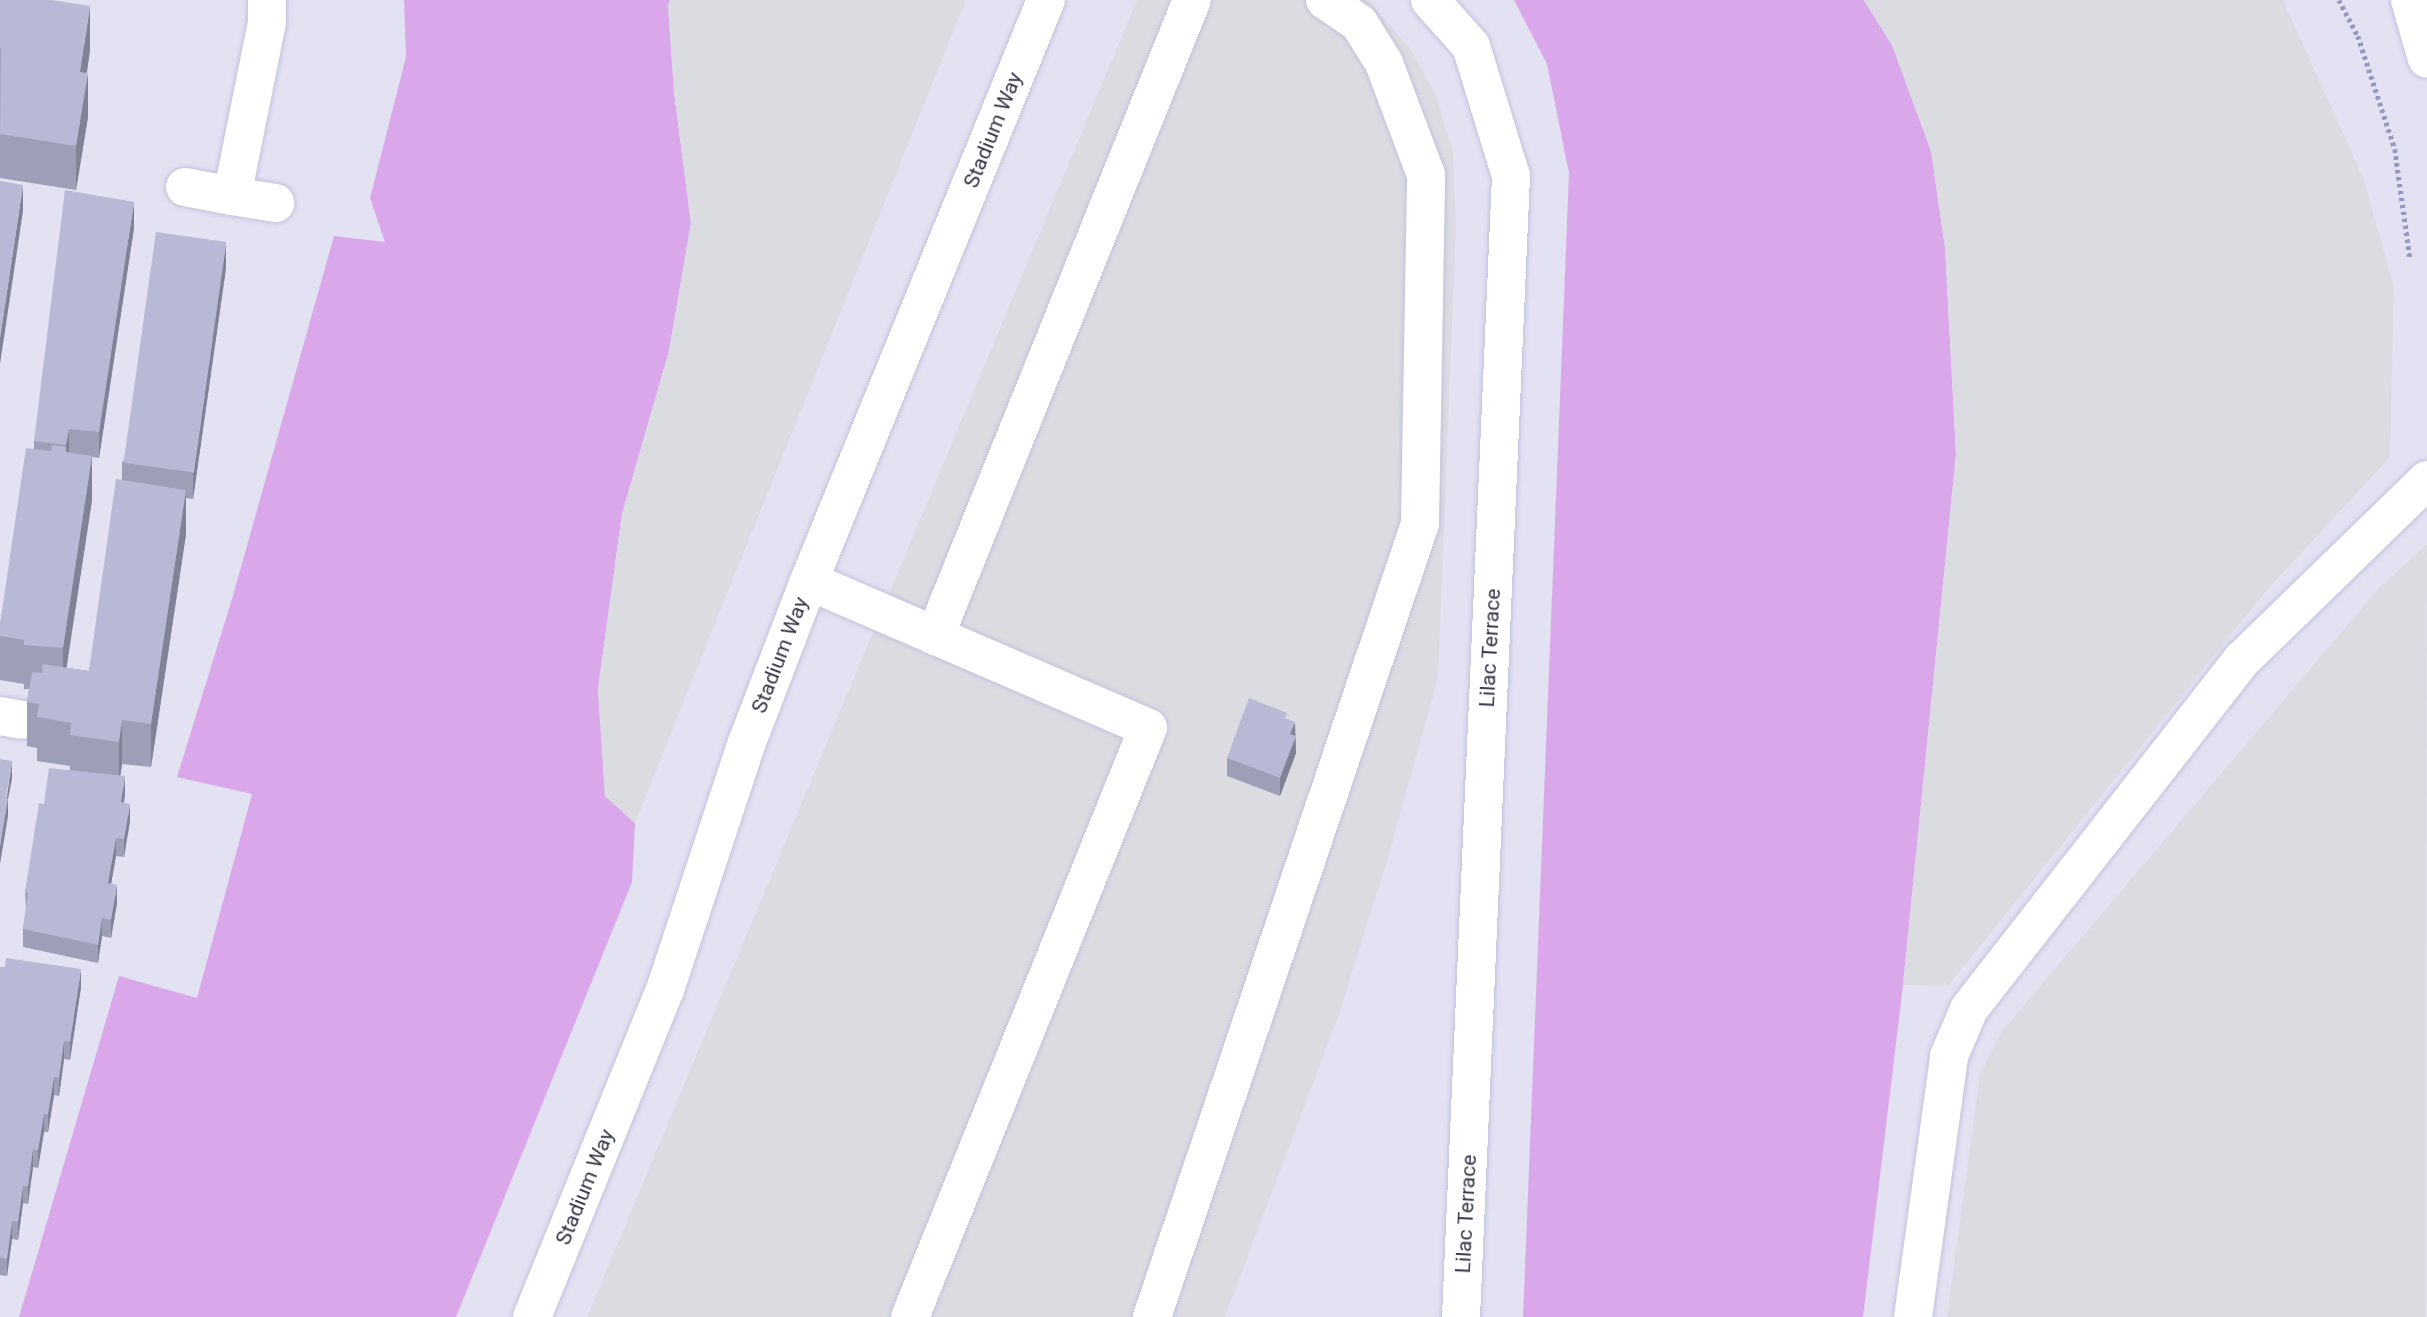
<!DOCTYPE html>
<html>
<head>
<meta charset="utf-8">
<style>
	body { margin:0 }
	#map { position:relative; width:2427px; height:1317px; overflow:hidden; background:#e3e2f3; font-family:Roboto,sans-serif }
	div>[style] { position:absolute }
	.green>* { inset:0; background:#dba7eb }
	.parking>* { inset:0; background:#dbdce2 }
	.path>* { height:4.5px; margin-top:-2.25px; transform-origin:0; background:repeating-linear-gradient(90deg,#9596c1 0 3.5px,transparent 0 7px) }
	.roads { filter:drop-shadow(0 0 2px #c1c2dd) drop-shadow(0 0 2px #c1c2dd) }
	.minor>* { height:38px; margin:-19px; padding:0 19px; transform-origin:19px; border-radius:19px; background:#fff }
	.wall>* { inset:0; background:#9d9fb7 }
	.shaded-wall>* { inset:0; background:#808295 }
	.building>* { inset:0; background:#b7b9d5; transform-origin:0 0 }
	span { translate:-50% -50%; white-space:nowrap; text-align:center; line-height:1.15; -webkit-text-stroke:6px #fff; paint-order:stroke }
	.street-label { font-size:21px; color:#323445 }
</style>
</head>
<body>
<div id="map">
	<div class="green">
		<div style="clip-path:polygon(404px 0,670px 0,668px 5px,674px 92px,691px 223px,669px 351px,622px 514px,598px 689px,605px 796px,635px 823px,632px 882px,456px 1317px,19px 1317px,119px 976px,197px 998px,252px 794px,177px 777px,232px 599px,334px 236px,385px 242px,370px 198px,406px 57px)"></div>
		<div style="clip-path:polygon(1514px 0,1864px 0,1892px 45px,1931px 151px,1945px 247px,1956px 454px,1903px 985px,1863px 1317px,1523px 1317px,1569px 173px,1547px 64px)"></div>
	</div>
	<div class="parking">
		<div style="clip-path:polygon(670px 0,966px 0,635px 823px,605px 796px,598px 689px,622px 514px,669px 351px,691px 223px,674px 92px,668px 5px)"></div>
		<div style="clip-path:polygon(1137px 0,1368px 0,1409px 47px,1435px 93px,1453px 152px,1456px 224px,1438px 678px,1389px 854px,1339px 1014px,1225px 1317px,587px 1317px)"></div>
		<div style="clip-path:polygon(1864px 0,2283px 0,2364px 180px,2394px 287px,2390px 457px,2267px 590px,1948px 986px,1903px 985px,1956px 454px,1945px 247px,1931px 151px,1892px 45px)"></div>
		<div style="clip-path:polygon(2427px 544px,2425px 1317px,1947px 1317px,1980px 1074px,2002px 1031px,2379px 588px)"></div>
	</div>
	<div class="path">
		<div style="left:2339px;top:0;width:41px;rotate:62.2deg"></div>
		<div style="left:2358px;top:36px;width:119px;rotate:71.9deg"></div>
		<div style="left:2395px;top:149px;width:110px;rotate:82.2deg"></div>
	</div>
	<div class="roads">
		<div class="minor">
			<div style="left:1430px;top:0;width:62px;rotate:48.3deg"></div>
			<div style="left:1471px;top:46px;width:136px;rotate:72.9deg"></div>
			<div style="left:1511px;top:176px;width:1142px;rotate:92.51deg"></div>
			<div style="left:2410px;top:0;width:61px;rotate:73.9deg"></div>
			<div style="left:185px;top:187px;width:48px;rotate:10.8deg"></div>
			<div style="left:232px;top:196px;width:177px;rotate:-78.6deg"></div>
			<div style="left:267px;top:22px;width:22px;rotate:-90deg"></div>
			<div style="left:232px;top:196px;width:44px;rotate:9.2deg"></div>
			<div style="left:809px;top:581px;width:369px;rotate:23.4deg"></div>
			<div style="left:1148px;top:728px;width:635px;rotate:112deg"></div>
			<div style="left:935px;top:636px;width:686px;rotate:-68deg"></div>
			<div style="left:0;top:716px;width:22px;rotate:10deg"></div>
			<div style="left:532px;top:1317px;width:353px;rotate:-67.9deg"></div>
			<div style="left:665px;top:990px;width:258px;rotate:-71.7deg"></div>
			<div style="left:746px;top:745px;width:176px;rotate:-69deg"></div>
			<div style="left:809px;top:581px;width:627px;rotate:-67.81deg"></div>
			<div style="left:1152px;top:1317px;width:837px;rotate:-71.33deg"></div>
			<div style="left:1420px;top:524px;width:349px;rotate:-89deg"></div>
			<div style="left:1426px;top:175px;width:120px;rotate:-110.6deg"></div>
			<div style="left:1384px;top:63px;width:47px;rotate:-122deg"></div>
			<div style="left:1359px;top:23px;width:41px;rotate:-145.9deg"></div>
			<div style="left:1913px;top:1317px;width:263px;rotate:-82.1deg"></div>
			<div style="left:1949px;top:1056px;width:51px;rotate:-66.9deg"></div>
			<div style="left:1969px;top:1009px;width:443px;rotate:-52deg"></div>
			<div style="left:2242px;top:660px;width:258px;rotate:-44.2deg"></div>
		</div>
	</div>
	<div class="wall">
		<div style="clip-path:polygon(0 0,90px 50px,87px 73px,88px 117px,76px 190px,0 178px)"></div>
		<div style="clip-path:polygon(134px 228px,99px 458px,92px 457px,92px 500px,66px 668px,89px 671px,122px 480px,122px 463px,226px 268px,193px 499px,186px 498px,186px 534px,151px 767px,122px 764px,120px 776px,125px 794px,124px 803px,130px 821px,124px 857px,116px 856px,111px 884px,117px 903px,111px 938px,102px 936px,98px 963px,23px 947px,23px 929px,26px 910px,25px 892px,44px 804px,70px 770px,70px 766px,37px 761px,37px 748px,27px 746px,27px 702px,29px 689px,24px 689px,24px 684px,0 680px,0 624px,34px 449px,34px 441px)"></div>
		<div style="clip-path:polygon(1287px 719px,1295px 735px,1296px 753px,1280px 796px,1227px 776px,1227px 758px)"></div>
		<div style="clip-path:polygon(0 967px,81px 987px,70px 1060px,64px 1059px,59px 1096px,54px 1095px,48px 1132px,44px 1132px,38px 1168px,33px 1167px,28px 1204px,23px 1203px,18px 1240px,12px 1239px,7px 1276px,0 1275px)"></div>
	</div>
	<div class="shaded-wall">
		<div style="clip-path:polygon(90px 6px,90px 50px,80px 116px,80px 72px)"></div>
		<div style="clip-path:polygon(88px 73px,88px 117px,76px 190px,76px 146px)"></div>
		<div style="clip-path:polygon(23px 185px,23px 211px,0 364px,0 338px)"></div>
		<div style="clip-path:polygon(134px 202px,134px 228px,99px 458px,99px 432px)"></div>
		<div style="clip-path:polygon(226px 242px,226px 268px,193px 499px,193px 473px)"></div>
		<div style="clip-path:polygon(69px 429px,69px 455px,66px 495px,66px 445px)"></div>
		<div style="clip-path:polygon(92px 456px,92px 500px,63px 691px,63px 648px)"></div>
		<div style="clip-path:polygon(186px 490px,186px 534px,151px 767px,151px 724px)"></div>
		<div style="clip-path:polygon(122px 720px,122px 764px,119px 786px,119px 742px)"></div>
		<div style="clip-path:polygon(1295px 722px,1296px 753px,1280px 796px,1280px 778px,1290px 734px)"></div>
		<div style="clip-path:polygon(12px 761px,12px 779px,8px 799px,8px 816px,0 864px,0 846px)"></div>
		<div style="clip-path:polygon(125px 776px,125px 794px,121px 820px,121px 802px)"></div>
		<div style="clip-path:polygon(130px 804px,130px 821px,124px 857px,124px 839px)"></div>
		<div style="clip-path:polygon(116px 838px,116px 856px,108px 901px,108px 883px)"></div>
		<div style="clip-path:polygon(117px 885px,117px 903px,111px 938px,111px 920px)"></div>
		<div style="clip-path:polygon(102px 918px,102px 936px,98px 963px,98px 945px)"></div>
		<div style="clip-path:polygon(81px 969px,81px 987px,70px 1060px,70px 1042px)"></div>
		<div style="clip-path:polygon(64px 1041px,64px 1059px,59px 1096px,59px 1078px)"></div>
		<div style="clip-path:polygon(54px 1077px,54px 1095px,48px 1132px,48px 1114px)"></div>
		<div style="clip-path:polygon(44px 1114px,44px 1132px,38px 1168px,38px 1150px)"></div>
		<div style="clip-path:polygon(33px 1149px,33px 1167px,28px 1204px,28px 1186px)"></div>
		<div style="clip-path:polygon(23px 1186px,23px 1203px,18px 1240px,18px 1222px)"></div>
		<div style="clip-path:polygon(12px 1221px,12px 1239px,7px 1276px,7px 1259px)"></div>
	</div>
	<div class="building">
		<div style="clip-path:polygon(0 0,51px 0,90px 6px,80px 72px,88px 73px,76px 146px,0 134px,1px 48px,0 48px)"></div>
		<div style="clip-path:polygon(0 181px,23px 185px,0 338px)"></div>
		<div style="clip-path:polygon(65px 190px,134px 202px,99px 432px,69px 429px,66px 445px,34px 441px)"></div>
		<div style="left:156px;top:232px;width:71px;height:233px;rotate:8deg"></div>
		<div style="clip-path:polygon(52px 445px,66px 447px,66px 452px,92px 456px,63px 648px,24px 645px,24px 640px,0 636px,0 624px,26px 448px,51px 451px)"></div>
		<div style="clip-path:polygon(116px 479px,186px 490px,151px 724px,122px 720px,119px 742px,70px 735px,71px 723px,37px 717px,39px 704px,27px 702px,32px 672px,42px 673px,43px 664px,89px 671px)"></div>
		<div style="clip-path:polygon(1249px 698px,1287px 713px,1285px 718px,1295px 722px,1290px 734px,1296px 736px,1280px 778px,1227px 758px)"></div>
		<div style="clip-path:polygon(0 759px,12px 761px,6px 798px,8px 799px,0 846px)"></div>
		<div style="clip-path:polygon(49px 768px,125px 776px,121px 802px,130px 804px,124px 839px,116px 838px,108px 883px,117px 885px,111px 920px,102px 918px,98px 945px,23px 929px,28px 893px,25px 892px,39px 803px,44px 804px)"></div>
		<div style="clip-path:polygon(6px 958px,81px 969px,70px 1042px,64px 1041px,59px 1078px,54px 1077px,48px 1114px,44px 1114px,38px 1150px,33px 1149px,28px 1186px,23px 1186px,18px 1222px,12px 1221px,7px 1259px,0 1257px,0 967px,5px 967px)"></div>
	</div>
	<div class="street-label">
		<span style="left:993px;top:130px;rotate:-68deg">Stadium Way</span>
		<span style="left:1490px;top:648px;rotate:-87deg">Lilac Terrace</span>
		<span style="left:780px;top:655px;rotate:-69deg">Stadium Way</span>
		<span style="left:585px;top:1187px;rotate:-68deg">Stadium Way</span>
		<span style="left:1466px;top:1214px;rotate:-87deg">Lilac Terrace</span>
	</div>
</div>
</body>
</html>
